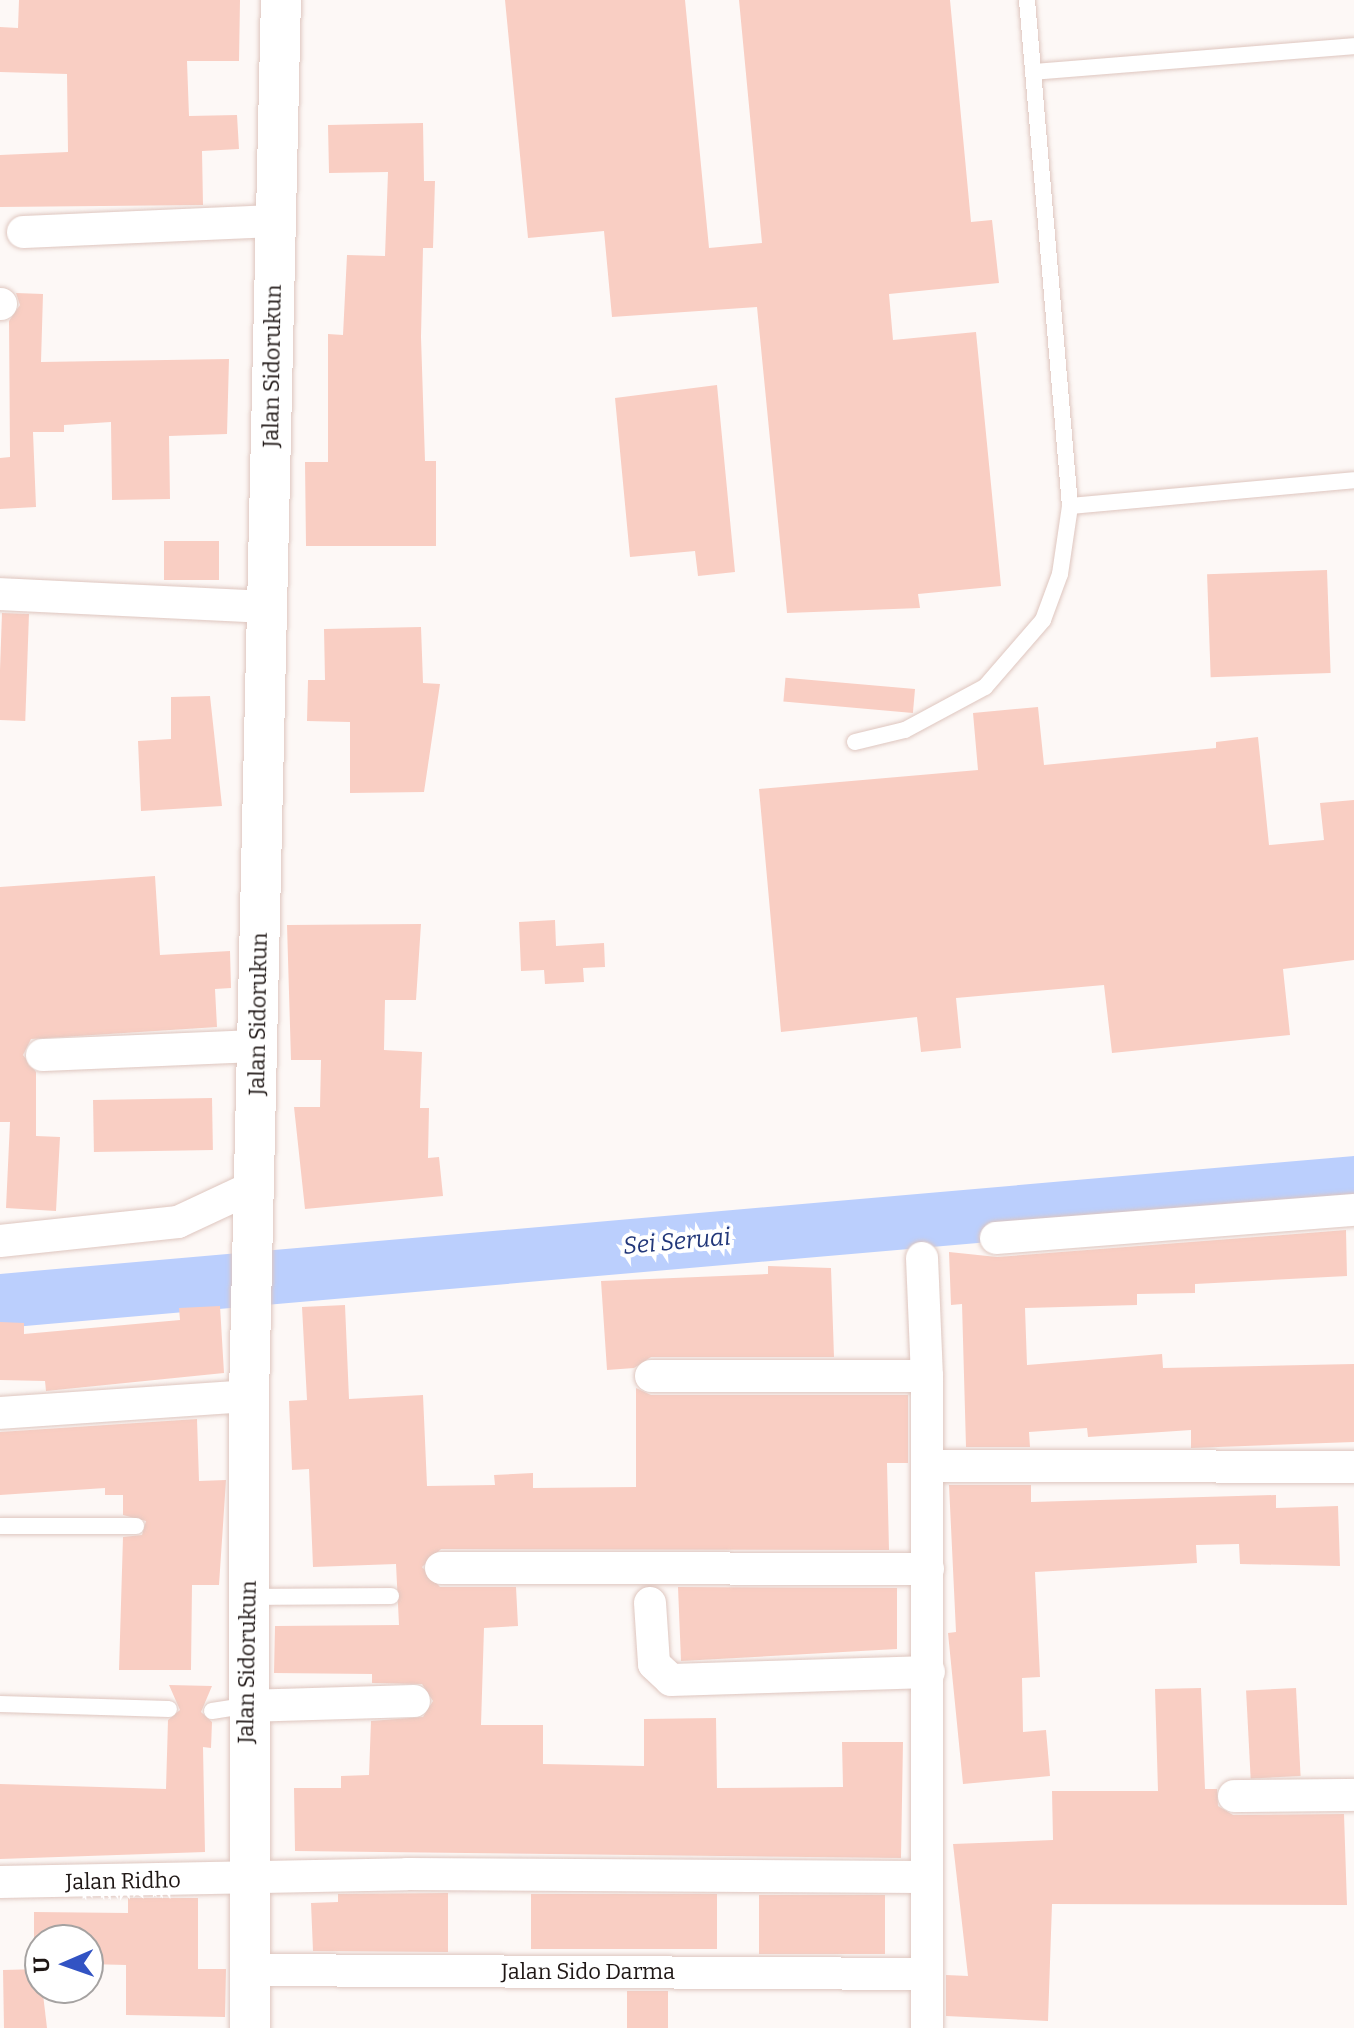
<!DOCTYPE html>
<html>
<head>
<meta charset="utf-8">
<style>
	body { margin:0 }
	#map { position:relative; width:1354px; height:2028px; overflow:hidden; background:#fdf8f6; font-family:Bitter,serif }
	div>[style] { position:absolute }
	.river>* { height:54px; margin:-27px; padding:0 27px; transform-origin:27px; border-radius:27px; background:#bbcffd }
	.building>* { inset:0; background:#f9cec3; transform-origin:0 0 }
	.roads { filter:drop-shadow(0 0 2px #dec6bf) drop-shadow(0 0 2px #dec6bf) }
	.service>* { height:16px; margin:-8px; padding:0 8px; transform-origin:8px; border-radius:8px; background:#fff }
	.minor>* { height:32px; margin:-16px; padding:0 16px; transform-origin:16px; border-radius:16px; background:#fff }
	.tertiary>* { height:40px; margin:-20px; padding:0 20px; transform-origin:20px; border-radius:20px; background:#fff }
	span { translate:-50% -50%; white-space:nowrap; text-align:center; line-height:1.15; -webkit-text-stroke:8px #fff; paint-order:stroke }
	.street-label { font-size:22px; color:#1f1715 }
	.water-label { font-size:24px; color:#223779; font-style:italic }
	.north { position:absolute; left:24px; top:1924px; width:80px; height:80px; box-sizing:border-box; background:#fff; border:2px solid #a5a2a1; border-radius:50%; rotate:268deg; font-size:22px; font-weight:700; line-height:32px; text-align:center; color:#1f1715 }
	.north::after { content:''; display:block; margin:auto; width:28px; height:36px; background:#3253c3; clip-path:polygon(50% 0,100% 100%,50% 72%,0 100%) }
</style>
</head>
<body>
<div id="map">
	<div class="river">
		<div style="left:0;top:1301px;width:1359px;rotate:-4.98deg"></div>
	</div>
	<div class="building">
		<div style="clip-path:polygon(19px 0,240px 0,239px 61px,187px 61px,189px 116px,237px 115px,239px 149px,202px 151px,203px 205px,0 207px,0 155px,68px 152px,67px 74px,0 72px,0 27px,18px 28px)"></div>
		<div style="clip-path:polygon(505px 0,685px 0,709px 248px,762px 243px,739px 0,950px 0,971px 222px,992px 220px,999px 283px,889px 294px,893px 340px,976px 332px,1001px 586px,918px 594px,920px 608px,787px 613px,757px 307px,612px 317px,604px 231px,528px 238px)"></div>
		<div style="clip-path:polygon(423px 123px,424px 181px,435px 181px,433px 248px,423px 248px,421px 337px,425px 461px,436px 461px,436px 546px,306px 546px,305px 462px,328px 462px,328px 334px,343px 335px,347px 255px,385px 256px,388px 172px,329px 173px,328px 125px)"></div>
		<div style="clip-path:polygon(16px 293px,43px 294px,41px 362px,229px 359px,227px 434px,169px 436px,170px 499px,112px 500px,111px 422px,64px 425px,64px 432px,33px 432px,36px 507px,0 509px,0 458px,10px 457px,9px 321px,20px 305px)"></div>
		<div style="clip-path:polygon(717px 385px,735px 572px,698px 576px,695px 551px,630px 557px,615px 398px)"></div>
		<div style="left:164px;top:541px;width:55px;height:39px"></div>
		<div style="left:1327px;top:570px;width:103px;height:120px;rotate:88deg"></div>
		<div style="left:2px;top:613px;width:27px;height:107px;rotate:2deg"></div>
		<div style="clip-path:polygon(421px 627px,423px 683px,440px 684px,424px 792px,350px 793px,350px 722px,307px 721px,308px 680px,325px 680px,324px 629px)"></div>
		<div style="left:915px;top:689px;width:24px;height:130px;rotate:95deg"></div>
		<div style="clip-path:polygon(210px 696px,222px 806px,141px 811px,138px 741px,171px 739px,171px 697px)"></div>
		<div style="clip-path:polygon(1038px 707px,1044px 765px,1216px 748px,1216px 742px,1258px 737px,1269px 845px,1324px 840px,1320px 803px,1354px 800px,1354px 960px,1283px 969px,1290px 1035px,1112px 1053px,1104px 985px,956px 998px,961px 1048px,921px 1052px,917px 1017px,781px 1032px,759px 789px,978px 770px,973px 713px)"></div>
		<div style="clip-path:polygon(155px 876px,160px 955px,230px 951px,231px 988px,215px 989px,217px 1027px,31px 1039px,23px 1055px,36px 1072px,36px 1136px,60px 1137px,56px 1211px,6px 1208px,10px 1122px,0 1122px,0 887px)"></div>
		<div style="clip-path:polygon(555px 920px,556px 946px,604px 943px,605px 967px,583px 968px,584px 982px,545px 984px,544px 970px,521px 971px,519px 922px)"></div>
		<div style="clip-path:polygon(421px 924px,416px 1000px,385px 1000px,384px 1050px,422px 1052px,420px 1108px,429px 1108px,428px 1158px,439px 1157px,443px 1196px,305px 1209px,294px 1107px,320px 1107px,321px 1060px,291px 1060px,287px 925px)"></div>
		<div style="left:212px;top:1098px;width:52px;height:119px;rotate:89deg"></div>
		<div style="clip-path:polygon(1346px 1230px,1347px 1276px,1195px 1284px,1195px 1293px,1137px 1294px,1137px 1305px,1025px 1308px,1027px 1365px,1162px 1354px,1163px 1368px,1354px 1364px,1354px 1442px,1191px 1448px,1191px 1430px,1088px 1437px,1087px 1428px,1029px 1432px,1030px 1447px,966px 1447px,962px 1304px,951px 1305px,949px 1252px,997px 1257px)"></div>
		<div style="clip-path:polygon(768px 1266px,831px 1268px,834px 1357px,651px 1357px,634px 1368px,607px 1370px,601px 1281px,768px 1274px)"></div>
		<div style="clip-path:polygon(345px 1305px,349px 1399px,423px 1395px,427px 1486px,495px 1485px,494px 1475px,533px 1473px,533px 1488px,636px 1487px,636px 1388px,651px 1395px,908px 1395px,908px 1463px,887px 1463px,889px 1550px,441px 1549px,422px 1567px,440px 1587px,516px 1587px,518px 1626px,484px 1628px,481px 1725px,543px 1725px,543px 1764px,644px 1766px,644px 1719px,716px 1718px,717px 1788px,843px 1787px,842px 1742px,903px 1742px,901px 1858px,295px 1851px,294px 1788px,341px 1788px,341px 1776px,369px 1775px,371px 1721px,423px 1717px,433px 1701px,422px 1684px,372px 1683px,372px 1674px,274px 1673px,275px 1626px,399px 1625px,396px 1564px,313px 1567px,309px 1469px,292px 1470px,289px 1401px,307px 1400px,302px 1307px)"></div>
		<div style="clip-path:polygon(220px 1306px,224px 1373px,46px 1391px,45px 1381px,0 1380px,0 1322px,24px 1323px,24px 1334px,180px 1320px,179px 1308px)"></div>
		<div style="clip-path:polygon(197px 1419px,199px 1481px,226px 1480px,219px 1585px,192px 1585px,191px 1670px,119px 1670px,123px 1537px,142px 1535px,146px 1521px,123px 1515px,123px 1495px,105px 1495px,105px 1488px,0 1495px,0 1432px)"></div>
		<div style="clip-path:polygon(949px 1485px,1031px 1485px,1031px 1502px,1276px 1495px,1276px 1508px,1338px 1506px,1340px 1566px,1240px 1564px,1239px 1544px,1196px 1545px,1197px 1563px,1035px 1572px,1040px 1677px,1022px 1678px,1023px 1732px,1046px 1730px,1050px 1776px,963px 1784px,948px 1633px,956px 1632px)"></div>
		<div style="clip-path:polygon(678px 1587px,897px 1588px,897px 1649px,681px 1661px)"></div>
		<div style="clip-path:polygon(169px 1685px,212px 1686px,201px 1712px,212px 1722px,211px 1748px,203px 1747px,205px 1852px,0 1859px,0 1784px,166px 1789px,168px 1720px,180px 1710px)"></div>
		<div style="clip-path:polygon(1201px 1688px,1205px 1789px,1217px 1789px,1218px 1806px,1233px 1815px,1344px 1814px,1347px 1905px,1052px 1904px,1048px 2021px,946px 2016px,946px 1975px,968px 1976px,953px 1844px,1053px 1840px,1052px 1791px,1158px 1791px,1155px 1689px)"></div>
		<div style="left:1296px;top:1688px;width:88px;height:50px;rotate:87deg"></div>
		<div style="clip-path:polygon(448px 1893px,448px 1952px,313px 1951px,311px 1903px,338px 1902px,338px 1894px)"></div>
		<div style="left:531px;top:1894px;width:186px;height:55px"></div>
		<div style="left:759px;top:1895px;width:126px;height:59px"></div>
		<div style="clip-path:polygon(128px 1898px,198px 1898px,198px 1969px,226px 1969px,225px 2017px,126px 2015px,126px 1965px,88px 1964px,88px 1940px,34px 1940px,34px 1912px,128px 1913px)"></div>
		<div style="clip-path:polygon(40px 1969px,47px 2028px,4px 2028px,3px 1970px)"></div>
		<div style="left:627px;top:1991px;width:41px;height:37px"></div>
	</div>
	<div class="roads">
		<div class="service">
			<div style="left:1033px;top:72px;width:322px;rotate:-4.6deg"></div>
			<div style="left:1070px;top:506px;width:285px;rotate:-5.2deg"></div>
			<div style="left:855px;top:742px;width:51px;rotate:-13.5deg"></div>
			<div style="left:905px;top:730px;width:91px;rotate:-28.3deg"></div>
			<div style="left:985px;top:687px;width:89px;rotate:-49.1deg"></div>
			<div style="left:1043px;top:620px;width:49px;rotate:-69.7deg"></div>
			<div style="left:1060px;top:574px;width:69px;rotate:-81.6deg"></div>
			<div style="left:1070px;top:506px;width:508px;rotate:-94.86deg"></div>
			<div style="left:0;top:1526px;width:136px"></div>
			<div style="left:248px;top:1597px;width:143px;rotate:-0.4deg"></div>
			<div style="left:0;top:1704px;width:169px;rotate:1.7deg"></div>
			<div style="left:212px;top:1711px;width:33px;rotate:-9deg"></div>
		</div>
		<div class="minor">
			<div style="left:23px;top:232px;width:252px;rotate:-2.5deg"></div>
			<div style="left:0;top:304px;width:1px"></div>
			<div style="left:0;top:594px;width:267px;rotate:2.8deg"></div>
			<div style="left:42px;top:1055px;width:215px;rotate:-2.4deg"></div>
			<div style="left:996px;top:1238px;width:359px;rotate:-4.5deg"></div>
			<div style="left:0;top:1241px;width:179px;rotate:-6.1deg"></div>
			<div style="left:178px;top:1222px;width:85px;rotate:-25.1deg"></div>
			<div style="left:922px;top:1258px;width:118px;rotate:87.6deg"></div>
			<div style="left:651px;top:1376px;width:276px"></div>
			<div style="left:927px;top:1376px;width:652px;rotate:90deg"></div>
			<div style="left:0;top:1413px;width:250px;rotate:-3.9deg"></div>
			<div style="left:927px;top:1466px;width:427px;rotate:0.1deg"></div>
			<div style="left:441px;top:1568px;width:487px;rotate:0.1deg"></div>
			<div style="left:650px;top:1603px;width:61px;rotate:86.2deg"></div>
			<div style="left:654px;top:1664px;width:23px;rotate:43deg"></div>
			<div style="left:671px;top:1680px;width:258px;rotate:-1.8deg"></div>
			<div style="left:245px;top:1706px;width:169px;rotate:-1.7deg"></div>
			<div style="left:1234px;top:1796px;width:120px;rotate:-0.5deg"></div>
			<div style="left:0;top:1882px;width:407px;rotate:-1.1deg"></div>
			<div style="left:407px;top:1874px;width:515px;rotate:0.33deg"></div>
			<div style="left:250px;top:1970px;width:676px;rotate:0.34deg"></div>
		</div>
		<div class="tertiary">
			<div style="left:250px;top:2028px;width:632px;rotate:-90.09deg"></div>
			<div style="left:249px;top:1396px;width:1396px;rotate:-88.69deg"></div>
		</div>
	</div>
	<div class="street-label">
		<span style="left:272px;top:366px;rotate:-89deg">Jalan Sidorukun</span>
		<span style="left:258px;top:1014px;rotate:-89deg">Jalan Sidorukun</span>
		<span style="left:247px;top:1662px;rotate:-89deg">Jalan Sidorukun</span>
		<span style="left:123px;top:1881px;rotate:-1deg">Jalan Ridho</span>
		<span style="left:588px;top:1972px">Jalan Sido Darma</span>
	</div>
	<div class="water-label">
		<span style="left:677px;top:1242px;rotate:-5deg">Sei Seruai</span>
	</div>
	<div class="north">U</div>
</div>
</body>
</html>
